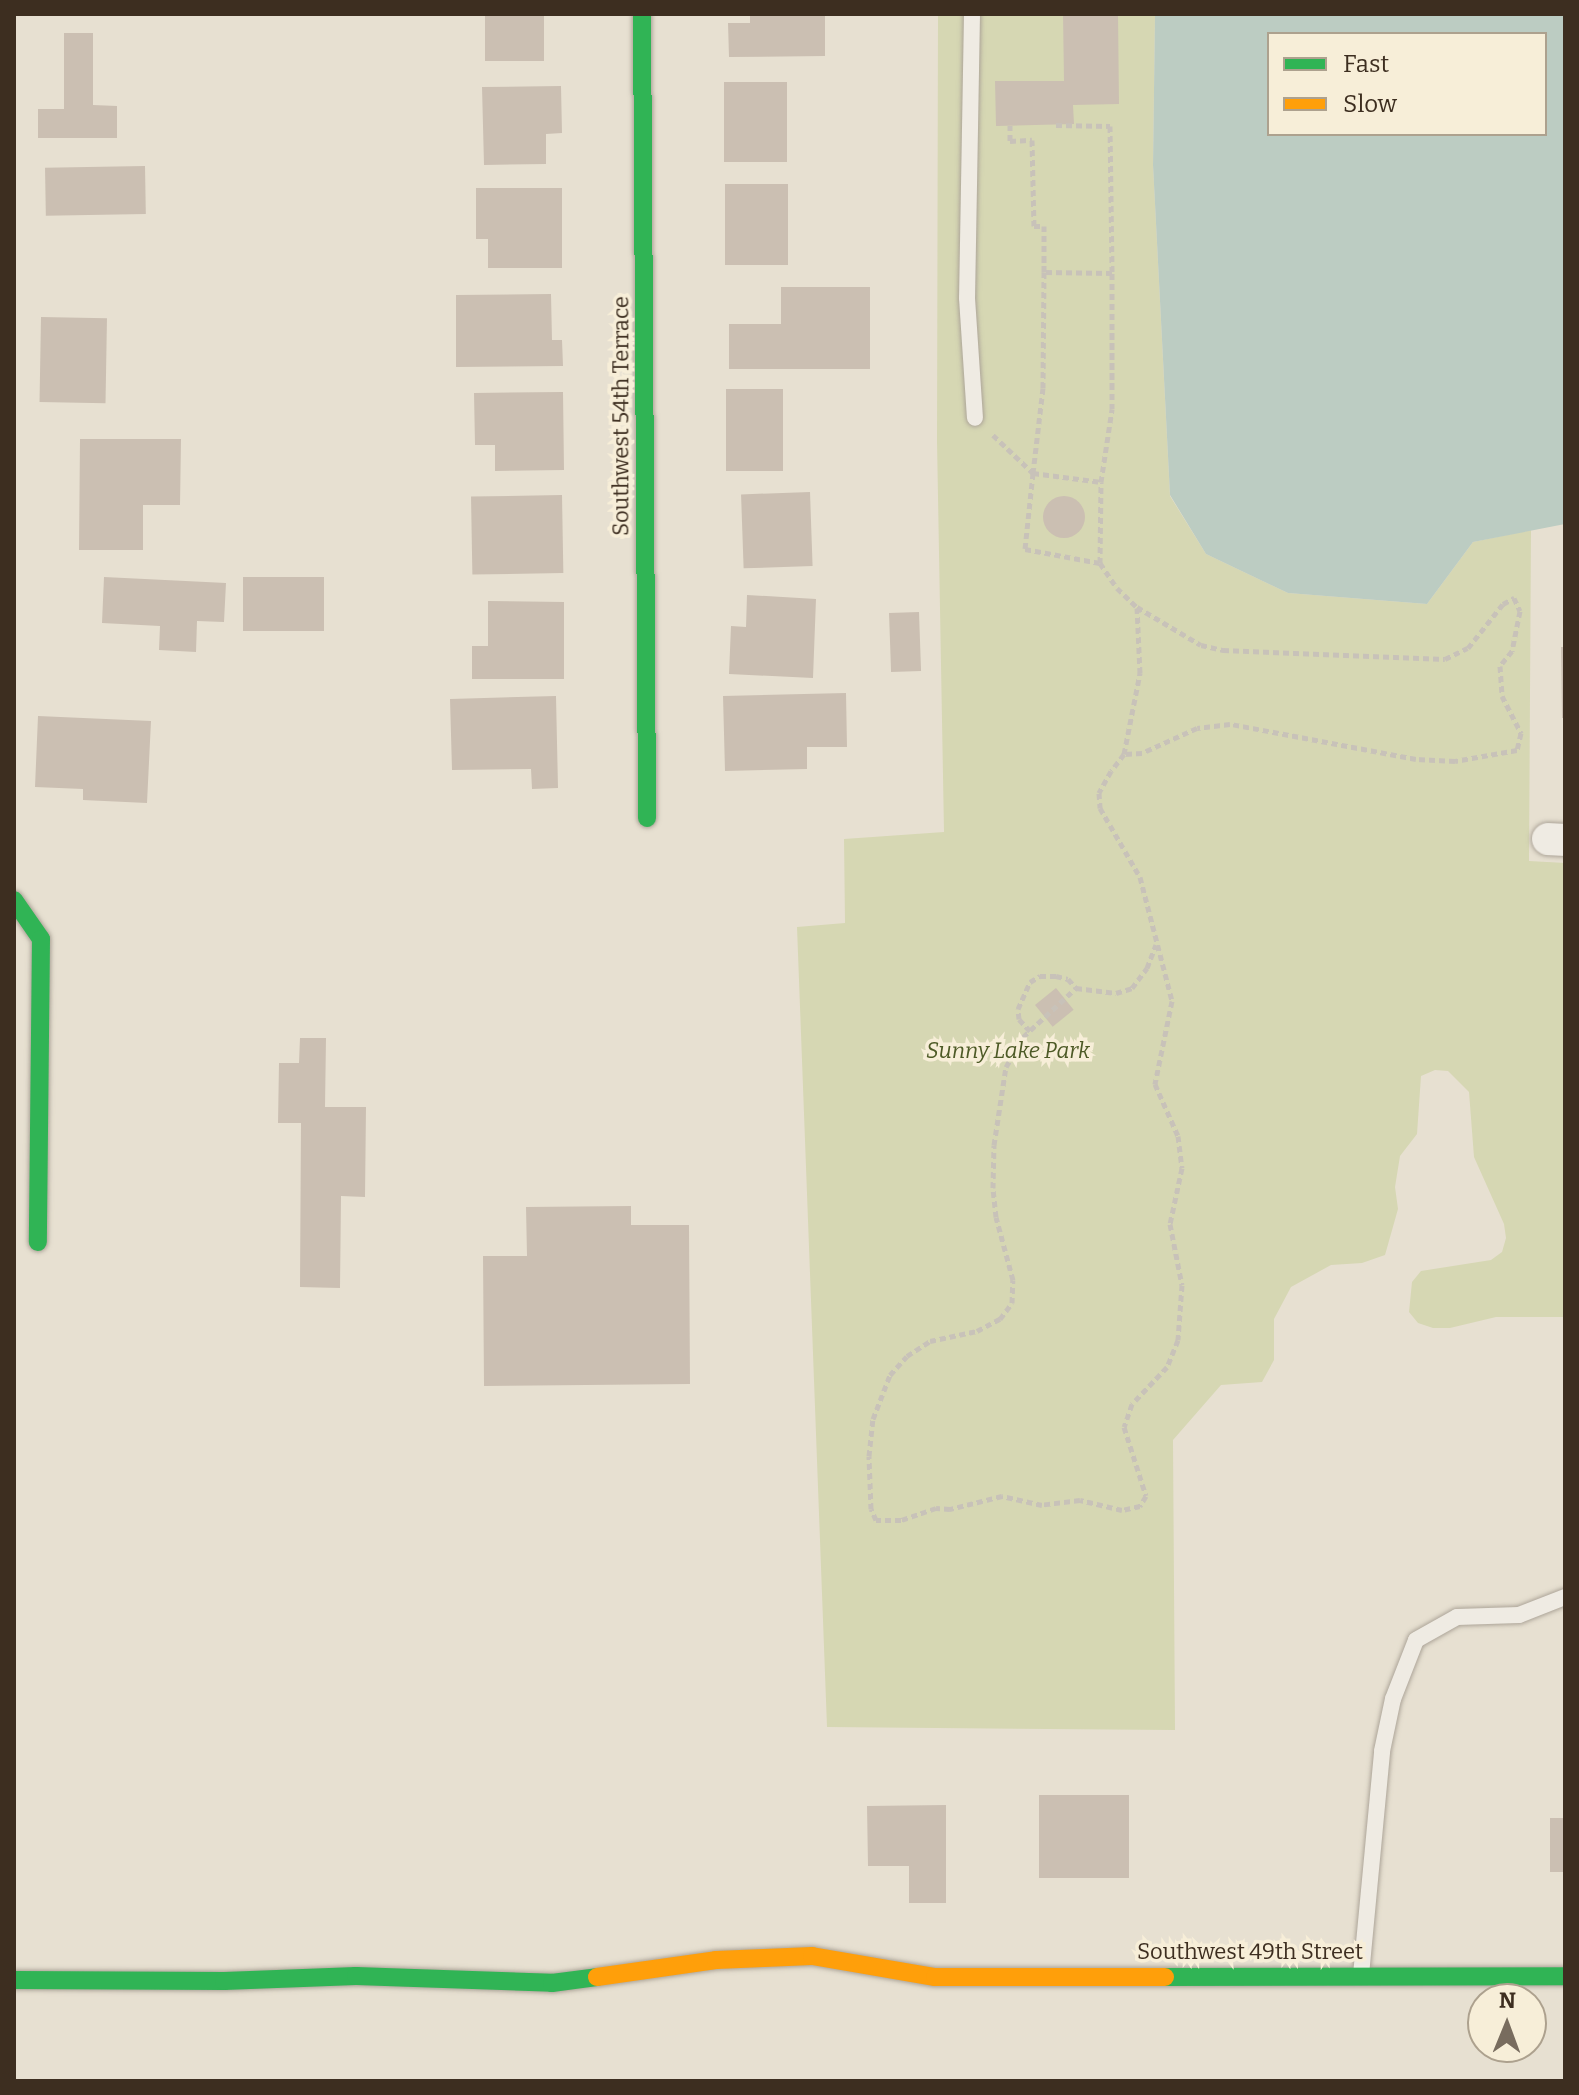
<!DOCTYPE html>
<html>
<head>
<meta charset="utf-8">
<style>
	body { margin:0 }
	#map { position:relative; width:1579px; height:2095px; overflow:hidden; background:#e7e0d1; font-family:Bitter,serif }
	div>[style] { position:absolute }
	.green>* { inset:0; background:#d6d7b3 }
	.water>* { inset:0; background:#bcccc2 }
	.building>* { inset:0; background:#cbbfb2; transform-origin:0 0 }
	.round { border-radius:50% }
	.path>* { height:5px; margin-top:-2.5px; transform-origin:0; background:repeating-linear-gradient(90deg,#c8c2b9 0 6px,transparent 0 10px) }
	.roads { filter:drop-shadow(0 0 2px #ada599) drop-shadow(0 0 2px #ada599) }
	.lane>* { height:16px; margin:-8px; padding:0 8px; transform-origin:8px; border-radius:8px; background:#efebe3 }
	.street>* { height:32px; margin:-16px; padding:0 16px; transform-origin:16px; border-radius:16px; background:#efebe3 }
	.fast>* { height:18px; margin:-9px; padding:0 9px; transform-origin:9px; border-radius:9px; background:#30b455 }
	.slow>* { height:18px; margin:-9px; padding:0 9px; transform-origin:9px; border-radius:9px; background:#ff9f0a }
	span { translate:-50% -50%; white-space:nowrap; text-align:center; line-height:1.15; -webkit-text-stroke:7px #f7eed8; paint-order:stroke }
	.street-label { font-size:22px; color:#3d2e20 }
	.park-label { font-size:22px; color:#4d5a26; font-style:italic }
	.frame { position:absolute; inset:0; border:16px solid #3d2e20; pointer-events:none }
	.legend { position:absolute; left:1267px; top:32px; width:280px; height:104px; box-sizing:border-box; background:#f7eed8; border:2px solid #ada18e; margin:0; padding:10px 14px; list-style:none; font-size:24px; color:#3d2e20 }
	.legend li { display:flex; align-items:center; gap:16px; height:40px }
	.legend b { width:40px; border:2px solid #ada18e }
	.north { position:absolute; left:1467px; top:1983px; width:80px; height:80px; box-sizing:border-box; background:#f7eed8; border:2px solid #ada18e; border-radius:50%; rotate:1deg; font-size:22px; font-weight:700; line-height:32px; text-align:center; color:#3d2e20 }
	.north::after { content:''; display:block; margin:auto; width:28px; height:36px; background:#786c5e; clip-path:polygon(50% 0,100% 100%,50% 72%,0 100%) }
</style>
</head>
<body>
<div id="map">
	<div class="green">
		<div style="clip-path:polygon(938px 14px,1155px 14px,1153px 165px,1170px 496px,1206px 554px,1288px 593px,1427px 604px,1473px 542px,1531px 530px,1529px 861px,1565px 863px,1565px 1317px,1496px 1317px,1450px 1328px,1433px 1328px,1418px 1323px,1409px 1312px,1412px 1282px,1421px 1271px,1491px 1260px,1502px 1252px,1506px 1238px,1504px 1224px,1474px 1157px,1469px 1092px,1448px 1071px,1435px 1070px,1421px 1076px,1417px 1134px,1400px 1156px,1395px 1187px,1398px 1209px,1385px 1255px,1362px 1263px,1331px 1265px,1291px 1287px,1274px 1319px,1274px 1360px,1262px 1382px,1221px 1385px,1173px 1440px,1175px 1730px,827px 1727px,797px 927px,845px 923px,844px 839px,944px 832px,937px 441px)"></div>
	</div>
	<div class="water">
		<div style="clip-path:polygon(evenodd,1155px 14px,1565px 14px,1565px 524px,1473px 542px,1427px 604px,1288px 593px,1206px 554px,1170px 495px,1153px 165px,1155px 14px,1269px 34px,1545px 34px,1545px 134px,1269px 134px,1269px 34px)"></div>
	</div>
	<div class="building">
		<div style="left:485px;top:14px;width:59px;height:47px"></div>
		<div style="clip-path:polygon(750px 14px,825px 14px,825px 56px,729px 57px,728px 23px,750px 23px)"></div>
		<div style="clip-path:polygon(1063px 14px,1118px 14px,1119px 104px,1073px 105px,1074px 124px,996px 126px,995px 81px,1064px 81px)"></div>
		<div style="clip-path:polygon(64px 33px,93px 33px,93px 105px,117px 106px,117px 138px,38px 138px,38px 109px,64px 109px)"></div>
		<div style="left:724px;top:82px;width:63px;height:80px"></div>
		<div style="clip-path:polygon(561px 86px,562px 133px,546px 134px,546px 164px,484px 165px,482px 87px)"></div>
		<div style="left:145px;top:166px;width:48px;height:100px;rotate:89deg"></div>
		<div style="left:725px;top:184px;width:63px;height:81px"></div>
		<div style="clip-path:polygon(476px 188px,562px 188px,562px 268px,488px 268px,488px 239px,476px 239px)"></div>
		<div style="clip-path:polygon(781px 287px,870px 287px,870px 369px,729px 369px,729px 324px,781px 324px)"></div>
		<div style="clip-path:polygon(551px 294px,552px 340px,562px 340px,563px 366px,456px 367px,456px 295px)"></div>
		<div style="left:41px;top:317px;width:66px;height:85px;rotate:1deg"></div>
		<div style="left:726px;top:389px;width:57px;height:82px"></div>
		<div style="clip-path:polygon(563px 392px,564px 470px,495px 471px,495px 445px,475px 445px,474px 393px)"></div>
		<div style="clip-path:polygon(80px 439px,181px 439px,180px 505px,143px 505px,143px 550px,79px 550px)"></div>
		<div style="left:810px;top:492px;width:74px;height:69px;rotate:88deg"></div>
		<div style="left:562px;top:495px;width:78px;height:91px;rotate:89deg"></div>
		<div class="round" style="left:1043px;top:496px;width:42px;height:42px"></div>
		<div style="clip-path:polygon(104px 577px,226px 583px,224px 622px,197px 621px,196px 652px,159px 650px,160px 626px,102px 623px)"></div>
		<div style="left:243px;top:577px;width:81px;height:54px"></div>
		<div style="clip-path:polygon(747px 595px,816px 599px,813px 678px,729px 674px,731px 626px,746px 627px)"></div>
		<div style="clip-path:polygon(488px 601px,564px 602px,564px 679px,472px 679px,472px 646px,488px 646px)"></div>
		<div style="left:919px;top:612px;width:59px;height:30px;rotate:88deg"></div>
		<div style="clip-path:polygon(1561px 647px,1565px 647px,1565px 718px,1562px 718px)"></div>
		<div style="clip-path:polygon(846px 693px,847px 747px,807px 747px,807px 769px,725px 771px,723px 696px)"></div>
		<div style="clip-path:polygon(556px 696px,558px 788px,532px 789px,531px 769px,452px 770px,450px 699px)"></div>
		<div style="clip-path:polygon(38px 716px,151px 721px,147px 803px,83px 800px,83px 789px,35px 787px)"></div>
		<div style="left:1056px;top:988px;width:28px;height:27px;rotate:51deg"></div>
		<div style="clip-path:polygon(300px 1038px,326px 1038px,325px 1107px,366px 1107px,365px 1197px,341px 1196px,340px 1288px,300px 1287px,301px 1123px,278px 1123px,279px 1063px,299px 1063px)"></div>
		<div style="clip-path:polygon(631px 1206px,631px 1225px,689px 1225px,690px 1384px,484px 1386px,483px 1256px,527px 1256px,526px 1207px)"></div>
		<div style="left:1039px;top:1795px;width:90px;height:83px"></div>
		<div style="clip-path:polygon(946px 1805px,946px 1903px,909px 1903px,909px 1866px,868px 1866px,867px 1806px)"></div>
		<div style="left:1550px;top:1818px;width:15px;height:54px"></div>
	</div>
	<div class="path">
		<div style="left:1010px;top:125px;width:16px;rotate:90deg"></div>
		<div style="left:1010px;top:141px;width:22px;rotate:-3deg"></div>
		<div style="left:1032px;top:140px;width:86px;rotate:88.7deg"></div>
		<div style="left:1034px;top:226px;width:10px"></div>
		<div style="left:1044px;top:226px;width:46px;rotate:90deg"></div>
		<div style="left:1056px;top:125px;width:54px;rotate:1.1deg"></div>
		<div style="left:1110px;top:126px;width:147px;rotate:89.2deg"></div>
		<div style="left:993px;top:435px;width:55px;rotate:43.5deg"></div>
		<div style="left:1033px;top:473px;width:76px;rotate:96deg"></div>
		<div style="left:1025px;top:549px;width:76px;rotate:10.6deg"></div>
		<div style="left:1100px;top:563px;width:81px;rotate:-89.3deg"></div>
		<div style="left:1101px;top:482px;width:74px;rotate:-81.4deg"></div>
		<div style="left:1112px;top:409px;width:136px;rotate:-90deg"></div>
		<div style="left:1112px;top:273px;width:68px;rotate:-179.2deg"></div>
		<div style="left:1044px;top:272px;width:116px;rotate:90.5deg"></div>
		<div style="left:1043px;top:388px;width:86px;rotate:96.7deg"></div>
		<div style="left:1033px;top:473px;width:69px;rotate:7.5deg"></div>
		<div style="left:1100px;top:563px;width:30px;rotate:56deg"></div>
		<div style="left:1117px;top:588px;width:28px;rotate:44deg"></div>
		<div style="left:1137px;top:607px;width:74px;rotate:30.7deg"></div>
		<div style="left:1201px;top:645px;width:23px;rotate:13deg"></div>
		<div style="left:1223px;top:650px;width:222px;rotate:2.3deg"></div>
		<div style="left:1445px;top:659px;width:25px;rotate:-26deg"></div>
		<div style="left:1468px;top:648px;width:56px;rotate:-51.5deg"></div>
		<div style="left:1503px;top:604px;width:13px;rotate:-29deg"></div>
		<div style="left:1514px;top:598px;width:14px;rotate:65deg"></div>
		<div style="left:1520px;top:611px;width:41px;rotate:101.3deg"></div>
		<div style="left:1512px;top:651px;width:19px;rotate:129deg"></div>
		<div style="left:1500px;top:666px;width:30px;rotate:86deg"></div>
		<div style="left:1502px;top:696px;width:42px;rotate:62.8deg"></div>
		<div style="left:1521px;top:733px;width:17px;rotate:103deg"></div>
		<div style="left:1517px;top:750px;width:63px;rotate:169.9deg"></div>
		<div style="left:1455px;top:761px;width:39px;rotate:-177deg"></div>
		<div style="left:1416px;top:759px;width:189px;rotate:-169.3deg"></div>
		<div style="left:1230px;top:724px;width:33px;rotate:173deg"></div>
		<div style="left:1197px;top:728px;width:60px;rotate:155.6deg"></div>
		<div style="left:1142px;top:753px;width:18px;rotate:177deg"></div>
		<div style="left:1124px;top:754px;width:21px;rotate:127deg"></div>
		<div style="left:1111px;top:771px;width:25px;rotate:119deg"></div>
		<div style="left:1099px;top:793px;width:15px;rotate:86deg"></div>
		<div style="left:1100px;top:808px;width:80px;rotate:59.9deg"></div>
		<div style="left:1140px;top:877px;width:128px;rotate:75.5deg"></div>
		<div style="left:1172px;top:1001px;width:85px;rotate:101.6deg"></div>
		<div style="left:1155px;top:1084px;width:57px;rotate:66.1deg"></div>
		<div style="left:1178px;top:1136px;width:32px;rotate:83deg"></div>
		<div style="left:1182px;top:1168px;width:57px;rotate:102.1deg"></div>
		<div style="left:1170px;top:1224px;width:62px;rotate:78.9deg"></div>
		<div style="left:1182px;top:1285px;width:55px;rotate:94.2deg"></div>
		<div style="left:1178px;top:1340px;width:29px;rotate:112deg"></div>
		<div style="left:1167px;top:1367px;width:51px;rotate:133.4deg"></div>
		<div style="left:1132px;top:1404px;width:24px;rotate:109deg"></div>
		<div style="left:1124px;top:1427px;width:72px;rotate:72.3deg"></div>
		<div style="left:1146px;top:1496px;width:12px;rotate:121deg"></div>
		<div style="left:1140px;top:1506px;width:18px;rotate:167deg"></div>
		<div style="left:1122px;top:1510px;width:43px;rotate:-166.6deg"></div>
		<div style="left:1080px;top:1500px;width:38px;rotate:173deg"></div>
		<div style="left:1042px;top:1505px;width:41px;rotate:-167.3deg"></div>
		<div style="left:1002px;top:1496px;width:54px;rotate:166deg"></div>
		<div style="left:950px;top:1509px;width:14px;rotate:-176deg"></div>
		<div style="left:936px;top:1508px;width:37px;rotate:161deg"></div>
		<div style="left:901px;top:1520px;width:25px;rotate:180deg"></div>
		<div style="left:876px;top:1520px;width:12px;rotate:-114deg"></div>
		<div style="left:871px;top:1509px;width:53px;rotate:-92.2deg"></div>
		<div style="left:869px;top:1456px;width:37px;rotate:-84deg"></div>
		<div style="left:873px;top:1419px;width:47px;rotate:-68.9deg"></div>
		<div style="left:890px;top:1375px;width:25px;rotate:-48deg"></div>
		<div style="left:907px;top:1356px;width:27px;rotate:-33deg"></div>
		<div style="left:930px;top:1341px;width:48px;rotate:-12deg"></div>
		<div style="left:977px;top:1331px;width:26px;rotate:-28deg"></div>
		<div style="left:1000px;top:1319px;width:20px;rotate:-53deg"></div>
		<div style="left:1012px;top:1303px;width:23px;rotate:-88deg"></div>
		<div style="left:1013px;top:1280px;width:65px;rotate:-105.1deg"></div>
		<div style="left:996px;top:1217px;width:29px;rotate:-96deg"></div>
		<div style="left:993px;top:1188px;width:43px;rotate:-88.7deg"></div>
		<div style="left:994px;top:1145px;width:79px;rotate:-81.3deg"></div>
		<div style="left:1006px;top:1067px;width:34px;rotate:-60deg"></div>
		<div style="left:1023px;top:1037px;width:72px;rotate:-42.8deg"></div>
		<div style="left:1076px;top:988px;width:40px;rotate:7.1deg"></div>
		<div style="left:1116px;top:993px;width:17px;rotate:-17deg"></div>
		<div style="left:1132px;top:988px;width:25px;rotate:-53deg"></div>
		<div style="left:1147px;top:968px;width:25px;rotate:-69deg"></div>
		<div style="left:1124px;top:754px;width:83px;rotate:-78.8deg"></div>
		<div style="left:1140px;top:673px;width:65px;rotate:-92.6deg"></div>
		<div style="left:1030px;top:1031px;width:16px;rotate:-133deg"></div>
		<div style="left:1019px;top:1019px;width:10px;rotate:-96deg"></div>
		<div style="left:1018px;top:1009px;width:30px;rotate:-66deg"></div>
		<div style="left:1030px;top:982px;width:12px;rotate:-31deg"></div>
		<div style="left:1040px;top:976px;width:16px"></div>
		<div style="left:1056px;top:976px;width:12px;rotate:14deg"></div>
		<div style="left:1068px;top:979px;width:12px;rotate:48deg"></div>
	</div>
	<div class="roads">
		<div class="lane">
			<div style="left:972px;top:14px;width:284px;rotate:91deg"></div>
			<div style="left:967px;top:298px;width:120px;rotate:86.2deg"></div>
			<div style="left:1361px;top:1975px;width:225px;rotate:-84.6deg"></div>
			<div style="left:1382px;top:1751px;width:53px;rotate:-78.1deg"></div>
			<div style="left:1393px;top:1699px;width:63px;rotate:-68.7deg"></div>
			<div style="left:1416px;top:1640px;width:47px;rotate:-29.3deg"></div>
			<div style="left:1457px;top:1617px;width:62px;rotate:-1.8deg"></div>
			<div style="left:1519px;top:1615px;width:49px;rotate:-21.4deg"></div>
		</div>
		<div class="street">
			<div style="left:1548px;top:839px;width:17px;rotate:3deg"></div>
		</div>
		<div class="fast">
			<div style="left:642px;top:14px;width:804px;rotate:89.64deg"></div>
			<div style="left:14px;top:900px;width:47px;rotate:55.3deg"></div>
			<div style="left:41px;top:939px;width:303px;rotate:90.6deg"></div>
			<div style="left:1165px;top:1977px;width:400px;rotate:-0.1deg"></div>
			<div style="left:14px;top:1980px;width:210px;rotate:0.3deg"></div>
			<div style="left:224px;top:1981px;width:132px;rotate:-2.2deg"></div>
			<div style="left:356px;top:1976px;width:196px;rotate:2deg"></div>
			<div style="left:552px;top:1983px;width:45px;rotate:-7.6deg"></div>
		</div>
		<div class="slow">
			<div style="left:597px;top:1977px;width:120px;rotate:-8.1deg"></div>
			<div style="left:716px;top:1960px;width:96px;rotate:-2.4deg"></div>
			<div style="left:812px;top:1956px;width:125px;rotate:9.7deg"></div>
			<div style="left:935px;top:1977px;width:230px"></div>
		</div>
	</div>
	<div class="street-label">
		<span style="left:621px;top:416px;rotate:-90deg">Southwest 54th Terrace</span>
		<span style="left:1250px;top:1952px">Southwest 49th Street</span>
	</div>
	<div class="park-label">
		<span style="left:1008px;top:1051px">Sunny Lake Park</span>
	</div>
	<div class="frame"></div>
	<ul class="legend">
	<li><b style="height:10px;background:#30b455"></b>Fast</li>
	<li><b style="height:10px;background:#ff9f0a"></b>Slow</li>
	</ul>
	<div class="north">N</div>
</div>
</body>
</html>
